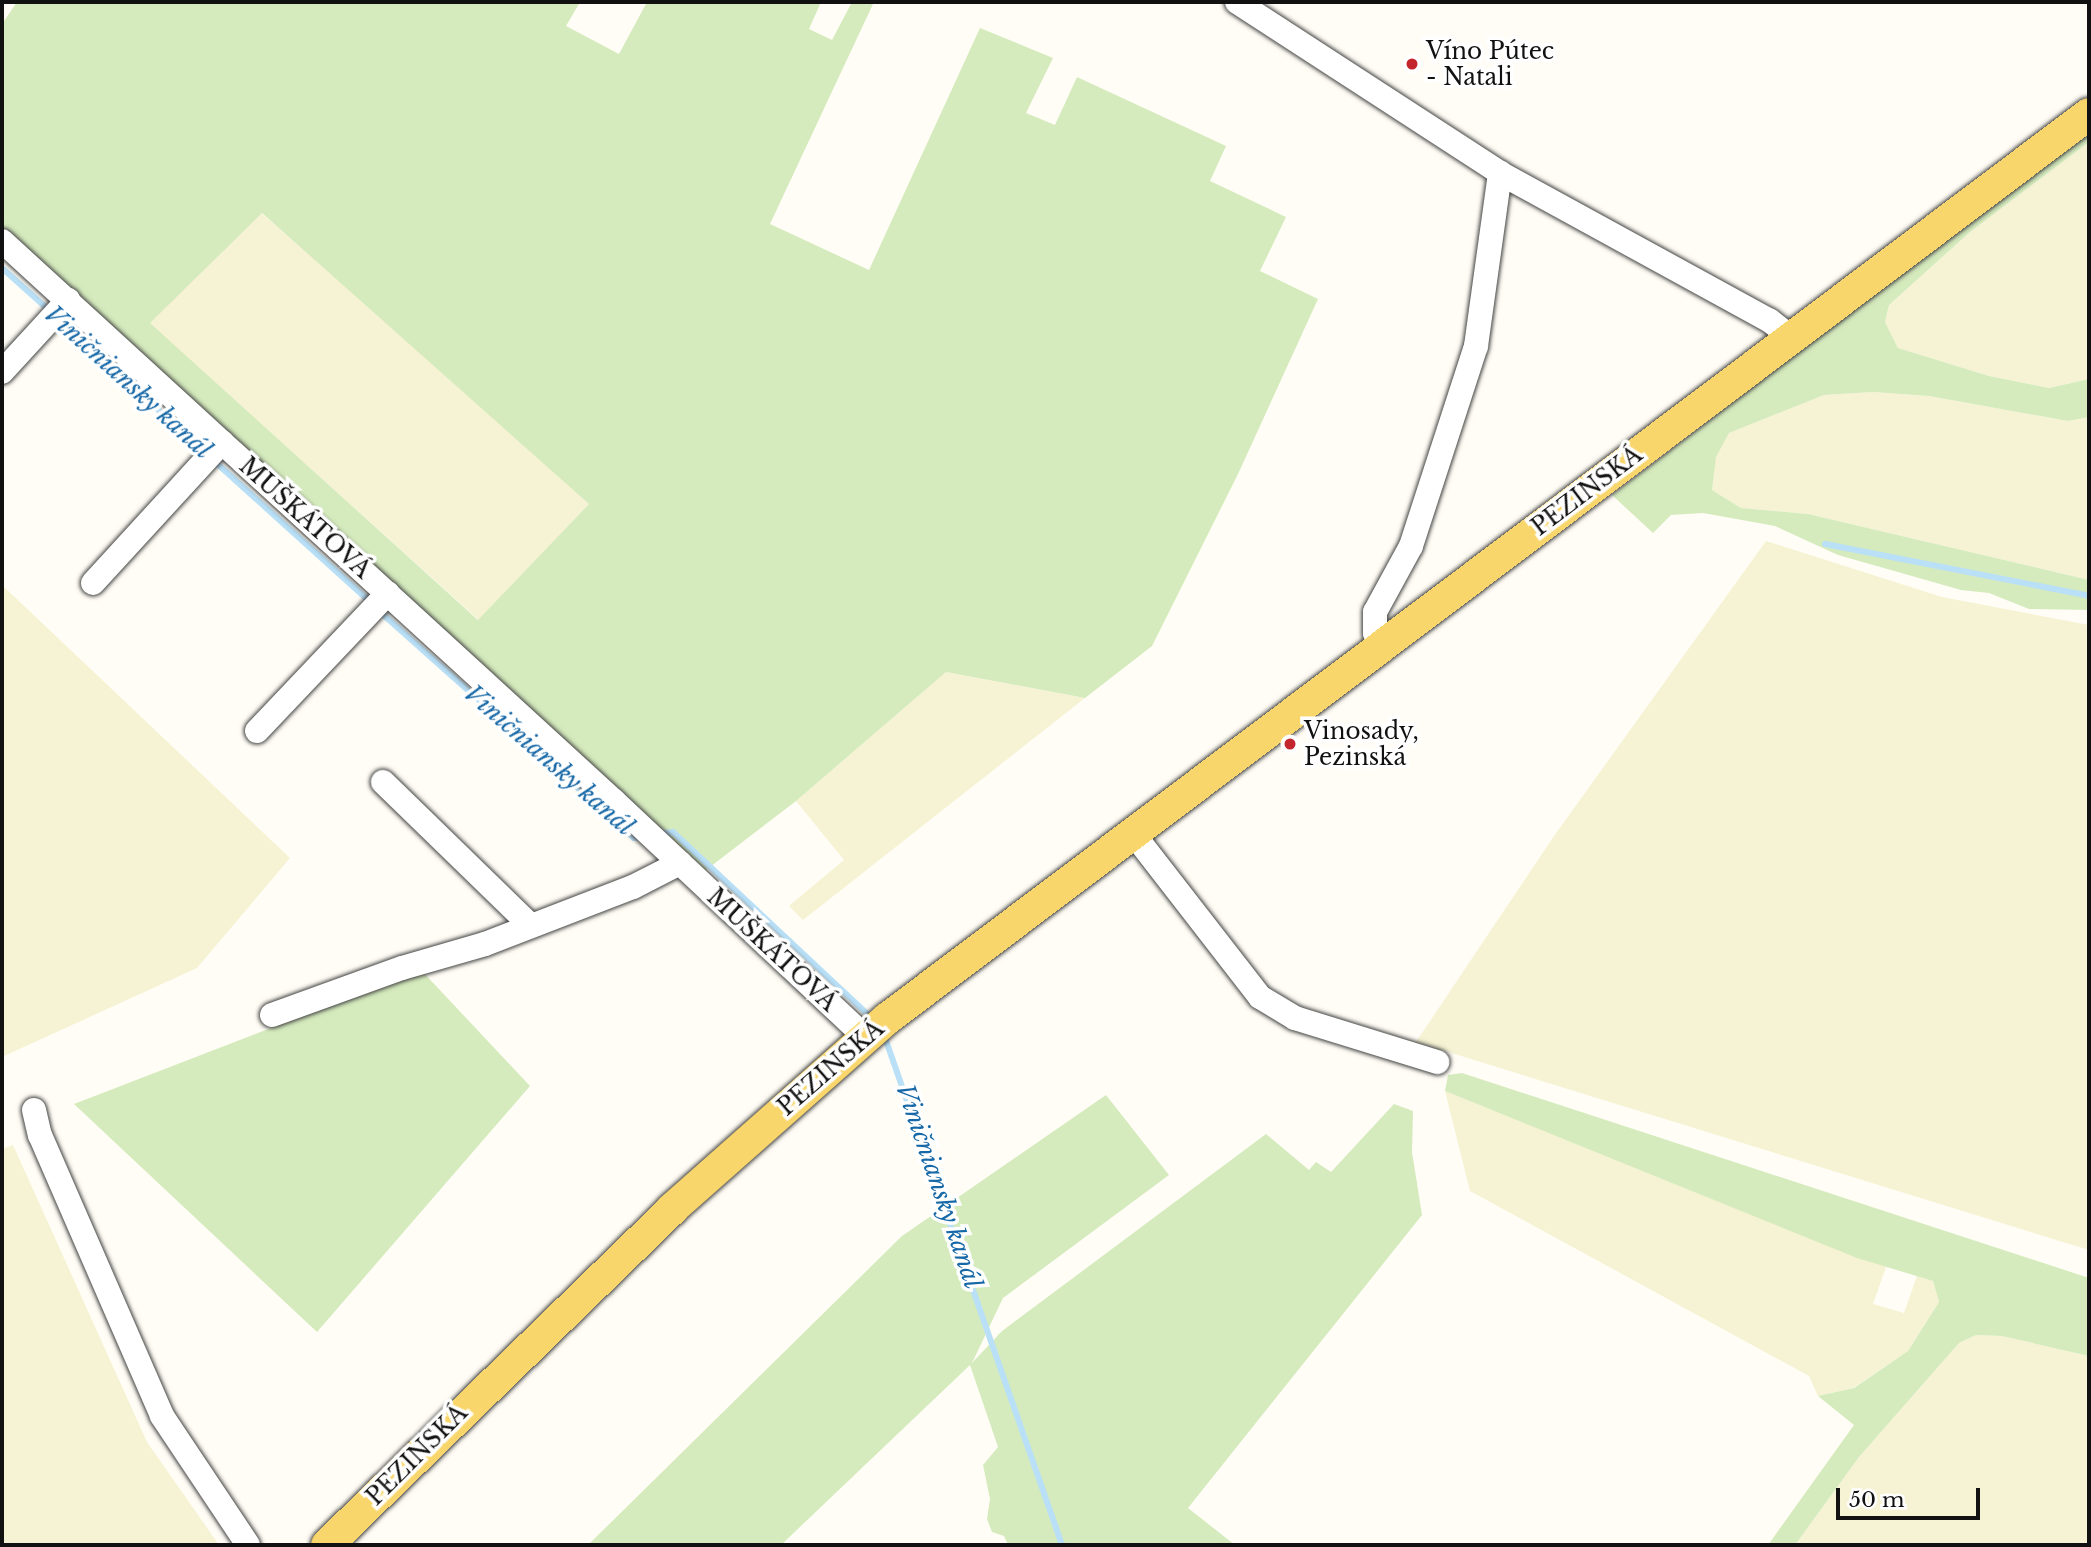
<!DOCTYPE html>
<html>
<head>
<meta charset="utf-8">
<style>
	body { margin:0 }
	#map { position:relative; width:2091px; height:1547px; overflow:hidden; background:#fffdf5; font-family:"Libre Baskerville",serif }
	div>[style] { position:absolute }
	.farmland>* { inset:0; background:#f6f3d4 }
	.green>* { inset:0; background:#d5ebbd }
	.stream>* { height:6px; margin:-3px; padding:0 3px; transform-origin:3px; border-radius:3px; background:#b9e0f7 }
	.roads { filter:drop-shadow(0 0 2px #444) drop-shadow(0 0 2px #444) }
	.minor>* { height:24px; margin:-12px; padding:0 12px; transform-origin:12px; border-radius:12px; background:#fff }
	.major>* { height:32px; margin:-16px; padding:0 16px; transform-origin:16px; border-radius:16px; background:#f9d66b }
	.dots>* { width:19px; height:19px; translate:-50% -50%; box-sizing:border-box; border:4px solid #fff; border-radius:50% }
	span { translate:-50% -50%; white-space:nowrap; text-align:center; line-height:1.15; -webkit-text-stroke:7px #fff; paint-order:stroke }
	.poi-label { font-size:23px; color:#111 }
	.left { translate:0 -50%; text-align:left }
	.street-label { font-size:23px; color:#111 }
	.water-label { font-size:24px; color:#1768a6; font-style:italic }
	.frame { position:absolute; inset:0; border:4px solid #111; pointer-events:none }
	.scale { position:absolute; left:1836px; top:1488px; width:144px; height:32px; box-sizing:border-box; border:4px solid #111; border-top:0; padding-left:9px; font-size:21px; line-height:24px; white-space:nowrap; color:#111; -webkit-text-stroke:5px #fff; paint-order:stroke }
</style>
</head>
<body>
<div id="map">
	<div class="farmland">
		<div style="clip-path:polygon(2089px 142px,2089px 379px,2049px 388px,1989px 376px,1898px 348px,1885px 322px,1889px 305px,1970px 232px)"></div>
		<div style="clip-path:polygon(261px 213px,467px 389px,589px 504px,479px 620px,149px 323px)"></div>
		<div style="clip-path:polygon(1873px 392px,1929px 396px,2068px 421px,2089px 417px,2089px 580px,1808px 514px,1741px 508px,1712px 490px,1715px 457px,1729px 433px,1824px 395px)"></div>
		<div style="clip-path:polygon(1766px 541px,1942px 597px,2089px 625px,2089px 1250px,1416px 1042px,1554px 836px)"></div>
		<div style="clip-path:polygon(2px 585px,290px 858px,197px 968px,2px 1057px)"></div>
		<div style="clip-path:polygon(946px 672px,1085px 698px,803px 920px,789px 906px,844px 860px,796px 801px)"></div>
		<div style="clip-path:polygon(1445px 1091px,1886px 1267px,1873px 1304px,1904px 1313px,1917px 1276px,1933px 1281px,1939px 1302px,1908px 1351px,1853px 1388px,1818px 1396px,1809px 1376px,1470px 1191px)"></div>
		<div style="clip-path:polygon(13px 1145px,147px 1442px,219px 1545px,2px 1545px,2px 1149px)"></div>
		<div style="clip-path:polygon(1976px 1335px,2002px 1336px,2089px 1356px,2089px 1545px,1795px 1545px,1859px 1457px,1959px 1343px)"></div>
	</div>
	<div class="green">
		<div style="clip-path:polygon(evenodd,17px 2px,580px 2px,566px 26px,619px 54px,647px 2px,821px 2px,809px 29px,832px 40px,852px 2px,868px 2px,873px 4px,770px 224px,869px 270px,980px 28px,1053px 58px,1026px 113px,1055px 125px,1077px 77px,1226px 146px,1210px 181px,1286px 217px,1260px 271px,1318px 299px,1238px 474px,1152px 646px,1085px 698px,946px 672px,796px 801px,706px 870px,2px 228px,2px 24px,17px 2px,262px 213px,589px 504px,478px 620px,150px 323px,262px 213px)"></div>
		<div style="clip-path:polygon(2089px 130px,2089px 142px,1970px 232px,1889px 305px,1885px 322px,1898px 348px,1989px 376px,2049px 388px,2089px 379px,2089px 417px,2068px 421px,1929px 396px,1873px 392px,1824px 395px,1729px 433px,1716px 457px,1712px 490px,1741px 508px,1808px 514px,2089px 580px,2089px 610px,2029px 609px,1989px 593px,1961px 590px,1838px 555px,1775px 526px,1703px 513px,1671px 515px,1653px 533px,1612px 495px)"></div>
		<div style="clip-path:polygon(421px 970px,530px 1086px,317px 1332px,74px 1104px)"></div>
		<div style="clip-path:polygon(1462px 1073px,2089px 1278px,2089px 1356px,2002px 1336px,1976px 1335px,1959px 1343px,1859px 1457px,1795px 1545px,1768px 1545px,1854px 1425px,1818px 1396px,1854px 1388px,1908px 1351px,1939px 1302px,1933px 1281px,1857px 1258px,1445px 1091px,1448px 1075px)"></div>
		<div style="clip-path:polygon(1106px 1095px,1169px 1175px,1003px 1298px,972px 1363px,1002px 1331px,1266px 1134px,1309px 1170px,1316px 1162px,1331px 1172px,1394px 1104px,1413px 1111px,1412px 1152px,1422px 1215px,1188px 1508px,1235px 1545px,1008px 1545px,1004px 1536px,992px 1532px,987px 1519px,990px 1499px,983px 1465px,998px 1447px,970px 1365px,781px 1545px,588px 1545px,902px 1236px)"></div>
	</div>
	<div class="stream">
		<div style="left:2px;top:268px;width:64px;rotate:41.9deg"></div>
		<div style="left:59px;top:318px;width:199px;rotate:42.8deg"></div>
		<div style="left:213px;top:460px;width:213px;rotate:42.1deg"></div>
		<div style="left:1825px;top:544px;width:269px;rotate:11.1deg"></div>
		<div style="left:379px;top:611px;width:341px;rotate:41.7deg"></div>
		<div style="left:634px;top:838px;width:8px;rotate:-7deg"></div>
		<div style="left:659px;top:834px;width:14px;rotate:-8deg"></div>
		<div style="left:673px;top:832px;width:272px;rotate:43.1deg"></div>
		<div style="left:883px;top:1032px;width:543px;rotate:70.76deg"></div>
	</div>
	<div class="roads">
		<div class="minor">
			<div style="left:1237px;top:2px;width:314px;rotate:33deg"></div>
			<div style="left:1500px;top:173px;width:307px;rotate:28.7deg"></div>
			<div style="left:1769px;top:320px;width:29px;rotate:38deg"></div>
			<div style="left:2px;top:241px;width:830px;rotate:42.46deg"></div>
			<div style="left:614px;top:801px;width:345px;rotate:43.2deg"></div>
			<div style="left:2px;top:372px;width:98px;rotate:-47.5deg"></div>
			<div style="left:93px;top:583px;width:191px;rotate:-47.5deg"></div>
			<div style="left:1382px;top:645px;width:14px;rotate:-120deg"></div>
			<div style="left:1375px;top:633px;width:21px;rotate:-90deg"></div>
			<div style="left:1375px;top:612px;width:75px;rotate:-61.4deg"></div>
			<div style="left:1411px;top:546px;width:210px;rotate:-72deg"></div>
			<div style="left:1476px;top:346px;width:175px;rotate:-82.1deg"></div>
			<div style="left:257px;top:731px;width:190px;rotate:-46.5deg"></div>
			<div style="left:383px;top:782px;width:206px;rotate:44.2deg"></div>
			<div style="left:1132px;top:832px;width:209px;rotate:52.2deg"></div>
			<div style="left:1260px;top:997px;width:41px;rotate:31deg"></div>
			<div style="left:1295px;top:1018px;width:149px;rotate:17.2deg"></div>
			<div style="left:272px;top:1015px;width:138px;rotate:-19.9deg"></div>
			<div style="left:402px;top:968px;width:86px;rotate:-16.1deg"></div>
			<div style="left:485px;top:944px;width:159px;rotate:-21.1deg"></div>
			<div style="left:633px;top:887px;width:53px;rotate:-27.1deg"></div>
			<div style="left:34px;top:1110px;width:26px;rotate:77deg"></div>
			<div style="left:40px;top:1135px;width:306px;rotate:66.5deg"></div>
			<div style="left:162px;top:1416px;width:155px;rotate:56.3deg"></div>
		</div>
		<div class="major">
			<div style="left:327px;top:1545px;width:482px;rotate:-44.2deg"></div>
			<div style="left:672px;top:1209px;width:288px;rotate:-41.5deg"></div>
			<div style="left:888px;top:1018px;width:1503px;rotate:-36.97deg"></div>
		</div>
	</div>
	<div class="dots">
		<div style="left:1412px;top:64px;background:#c4262e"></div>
		<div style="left:1290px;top:744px;background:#c4262e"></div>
	</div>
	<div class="poi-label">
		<span class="left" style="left:1426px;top:64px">Víno Pútec<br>- Natali</span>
		<span class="left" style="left:1304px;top:744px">Vinosady,<br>Pezinská</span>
	</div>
	<div class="street-label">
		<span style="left:1587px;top:491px;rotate:-37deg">PEZINSKÁ</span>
		<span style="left:305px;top:518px;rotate:42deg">MUŠKÁTOVÁ</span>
		<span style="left:772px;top:950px;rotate:43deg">MUŠKÁTOVÁ</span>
		<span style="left:831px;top:1068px;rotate:-41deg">PEZINSKÁ</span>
		<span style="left:417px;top:1455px;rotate:-45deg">PEZINSKÁ</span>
	</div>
	<div class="water-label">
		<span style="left:128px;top:382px;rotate:42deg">Viničniansky kanál</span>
		<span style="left:549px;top:760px;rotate:41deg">Viničniansky kanál</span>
		<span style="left:939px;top:1186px;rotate:71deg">Viničniansky kanál</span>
	</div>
	<div class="frame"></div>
	<div class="scale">50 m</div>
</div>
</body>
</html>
